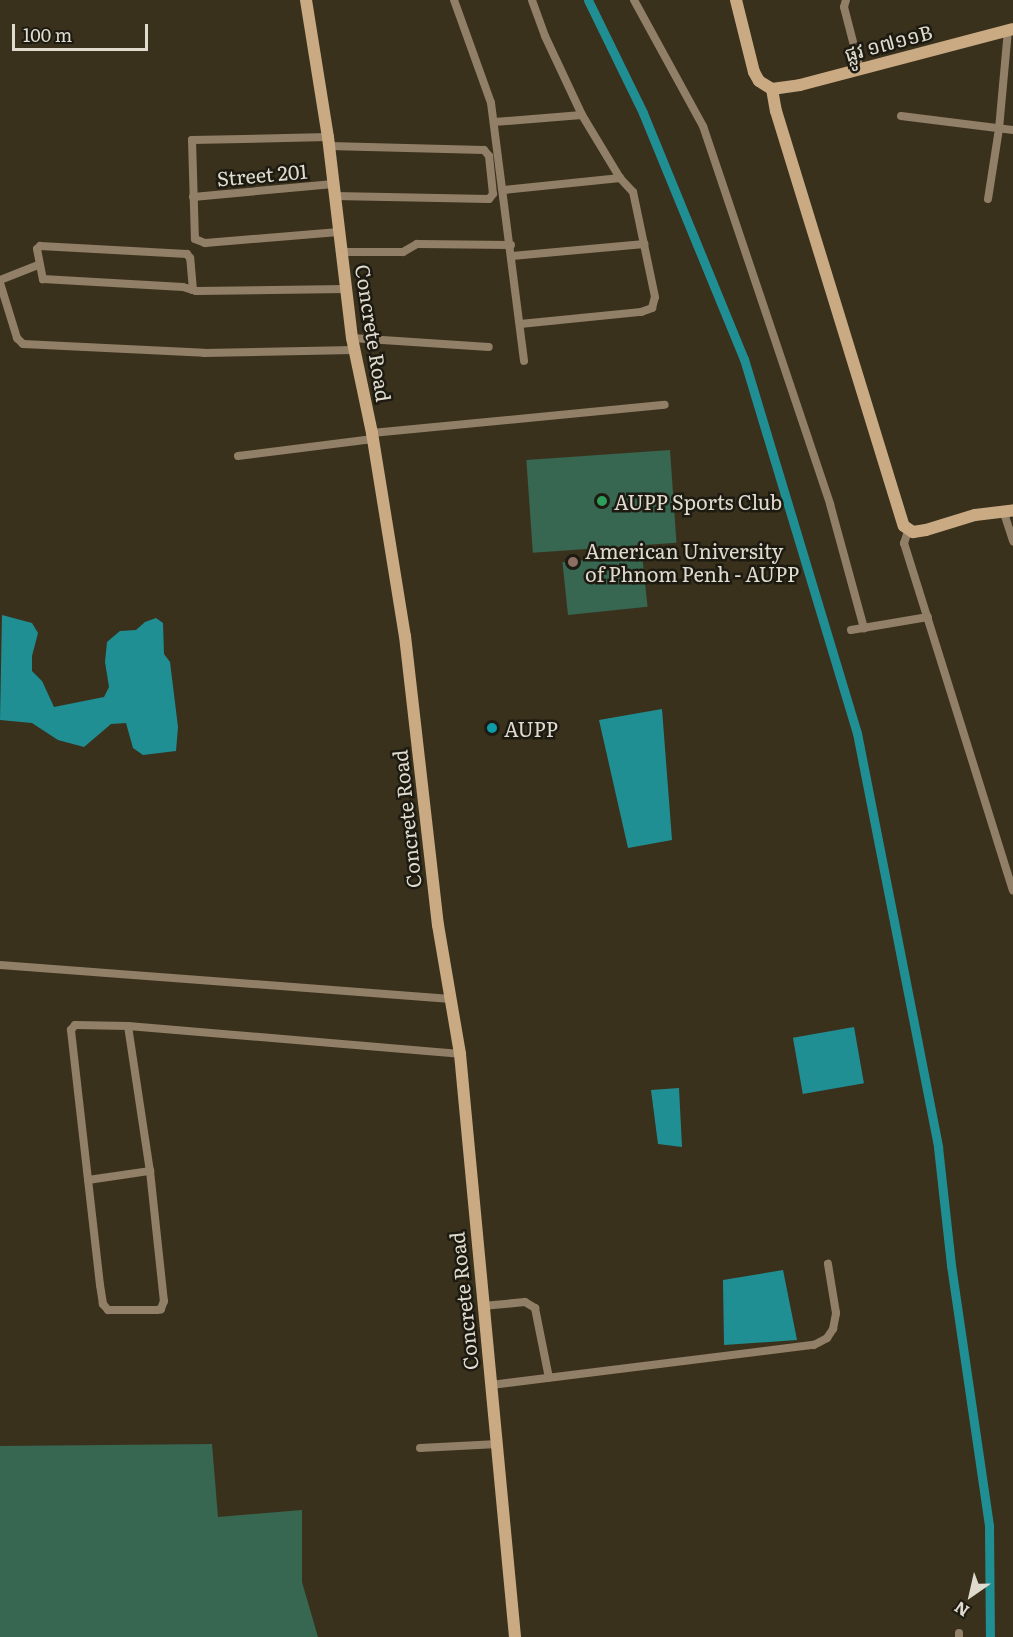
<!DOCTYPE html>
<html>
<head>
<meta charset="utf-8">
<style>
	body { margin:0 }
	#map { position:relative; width:1013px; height:1637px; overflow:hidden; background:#3a311d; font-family:Literata,"Noto Sans Khmer",serif }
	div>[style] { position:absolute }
	.green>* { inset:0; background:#376651; transform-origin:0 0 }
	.water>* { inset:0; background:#208f94; transform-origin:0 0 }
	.canal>* { height:9px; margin:-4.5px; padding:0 4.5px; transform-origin:4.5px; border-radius:4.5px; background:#208f94 }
	.street>* { height:8px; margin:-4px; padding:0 4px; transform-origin:4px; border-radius:4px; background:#927f67 }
	.secondary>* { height:12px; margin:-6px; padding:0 6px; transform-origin:6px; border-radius:6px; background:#c9aa83 }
	.dots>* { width:16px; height:16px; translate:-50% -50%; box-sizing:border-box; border:3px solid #1d1a11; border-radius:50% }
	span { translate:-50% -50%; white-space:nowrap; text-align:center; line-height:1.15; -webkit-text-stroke:5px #1d1a11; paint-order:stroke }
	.street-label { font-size:20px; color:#e0dbcf }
	.poi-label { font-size:20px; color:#e0dbcf }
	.left { translate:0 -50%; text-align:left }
	.north { position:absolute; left:941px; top:1565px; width:60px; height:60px; -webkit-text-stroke:4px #1d1a11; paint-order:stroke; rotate:214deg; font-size:16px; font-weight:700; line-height:24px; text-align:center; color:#e0dbcf }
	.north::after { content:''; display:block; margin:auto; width:21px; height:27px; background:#e0dbcf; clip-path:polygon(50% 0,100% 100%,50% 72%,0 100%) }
	.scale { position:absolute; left:12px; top:24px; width:136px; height:27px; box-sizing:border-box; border:3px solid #e0dbcf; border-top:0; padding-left:8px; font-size:18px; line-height:21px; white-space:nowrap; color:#e0dbcf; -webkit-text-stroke:4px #1d1a11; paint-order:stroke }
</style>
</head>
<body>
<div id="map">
	<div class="green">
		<div style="left:670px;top:450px;width:93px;height:144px;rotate:86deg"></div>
		<div style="left:642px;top:554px;width:53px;height:80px;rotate:84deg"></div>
		<div style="clip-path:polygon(212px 1444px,218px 1517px,302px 1510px,302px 1582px,318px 1637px,0 1637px,0 1446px)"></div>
	</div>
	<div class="water">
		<div style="clip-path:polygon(2px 615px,32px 623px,38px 633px,32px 656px,32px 671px,42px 681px,54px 707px,104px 697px,109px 687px,105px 662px,107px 642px,120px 631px,136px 630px,145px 622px,156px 618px,163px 623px,164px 654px,170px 662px,178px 727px,176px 751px,143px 755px,133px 748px,126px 723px,111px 724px,84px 747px,58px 740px,32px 723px,0 720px)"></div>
		<div style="clip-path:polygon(662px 709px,672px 840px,628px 848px,599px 720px)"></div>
		<div style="left:854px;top:1027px;width:57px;height:62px;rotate:80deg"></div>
		<div style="clip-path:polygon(679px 1088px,682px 1147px,658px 1144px,651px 1090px)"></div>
		<div style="clip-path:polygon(783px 1270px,797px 1340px,724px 1345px,723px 1280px)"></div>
	</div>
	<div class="canal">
		<div style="left:588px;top:0;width:126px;rotate:64deg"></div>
		<div style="left:643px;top:113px;width:266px;rotate:67.7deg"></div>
		<div style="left:744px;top:359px;width:391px;rotate:73.2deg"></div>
		<div style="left:857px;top:733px;width:422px;rotate:78.9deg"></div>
		<div style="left:938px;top:1147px;width:119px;rotate:83.7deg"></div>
		<div style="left:951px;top:1265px;width:264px;rotate:81.7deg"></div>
		<div style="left:989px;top:1526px;width:111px;rotate:89.5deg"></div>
	</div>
	<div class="street">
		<div style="left:454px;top:0;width:109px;rotate:70.2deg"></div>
		<div style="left:491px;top:103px;width:260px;rotate:82.7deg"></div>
		<div style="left:634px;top:0;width:144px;rotate:61.3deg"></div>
		<div style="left:703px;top:126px;width:399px;rotate:71.4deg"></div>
		<div style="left:830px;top:504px;width:129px;rotate:74.7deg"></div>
		<div style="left:846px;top:0;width:7px;rotate:106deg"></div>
		<div style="left:844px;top:7px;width:64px;rotate:75.5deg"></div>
		<div style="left:901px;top:116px;width:113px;rotate:7.1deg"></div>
		<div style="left:494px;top:122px;width:88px;rotate:-4.5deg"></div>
		<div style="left:328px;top:137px;width:136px;rotate:178.7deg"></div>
		<div style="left:192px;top:140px;width:99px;rotate:88.3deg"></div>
		<div style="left:195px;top:239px;width:11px;rotate:22deg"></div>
		<div style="left:205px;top:243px;width:134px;rotate:-4.7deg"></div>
		<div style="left:329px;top:146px;width:155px;rotate:1.5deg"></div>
		<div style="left:484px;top:150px;width:8px;rotate:50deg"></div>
		<div style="left:489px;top:156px;width:38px;rotate:84deg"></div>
		<div style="left:493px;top:194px;width:6px;rotate:129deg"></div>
		<div style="left:489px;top:199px;width:154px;rotate:-178.9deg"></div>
		<div style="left:504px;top:190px;width:117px;rotate:-5.9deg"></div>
		<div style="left:193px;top:197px;width:141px;rotate:-5.3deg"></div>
		<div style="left:988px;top:199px;width:71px;rotate:-81.1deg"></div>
		<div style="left:999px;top:129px;width:99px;rotate:-84.8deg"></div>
		<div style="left:341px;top:252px;width:62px"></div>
		<div style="left:403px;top:252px;width:16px;rotate:-30deg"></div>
		<div style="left:417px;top:244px;width:94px;rotate:0.6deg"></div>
		<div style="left:512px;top:256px;width:133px;rotate:-5.2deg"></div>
		<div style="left:0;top:280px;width:41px;rotate:-21.5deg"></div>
		<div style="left:0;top:283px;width:58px;rotate:72.8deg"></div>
		<div style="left:17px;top:338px;width:8px;rotate:45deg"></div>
		<div style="left:23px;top:344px;width:181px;rotate:2.8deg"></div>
		<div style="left:204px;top:353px;width:150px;rotate:-1.1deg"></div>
		<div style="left:193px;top:290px;width:32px;rotate:-95deg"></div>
		<div style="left:190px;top:258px;width:5px;rotate:-127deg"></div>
		<div style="left:187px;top:254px;width:147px;rotate:-176.9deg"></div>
		<div style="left:40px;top:246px;width:4px;rotate:135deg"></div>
		<div style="left:37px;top:249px;width:31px;rotate:79deg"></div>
		<div style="left:43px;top:279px;width:140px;rotate:3.3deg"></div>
		<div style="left:183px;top:287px;width:10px;rotate:17deg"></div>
		<div style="left:193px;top:290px;width:3px;rotate:18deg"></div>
		<div style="left:196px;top:291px;width:150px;rotate:-0.8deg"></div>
		<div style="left:520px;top:324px;width:122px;rotate:-5.7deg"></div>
		<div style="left:641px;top:312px;width:12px;rotate:-20deg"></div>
		<div style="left:652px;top:308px;width:11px;rotate:-75deg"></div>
		<div style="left:655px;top:297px;width:107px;rotate:-101.8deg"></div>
		<div style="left:633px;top:192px;width:19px;rotate:-133deg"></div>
		<div style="left:620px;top:178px;width:74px;rotate:-121.1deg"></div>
		<div style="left:582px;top:115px;width:87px;rotate:-115.1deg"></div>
		<div style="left:545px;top:36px;width:38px;rotate:-110deg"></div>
		<div style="left:352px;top:338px;width:137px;rotate:3.8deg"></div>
		<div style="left:372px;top:433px;width:294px;rotate:-5.5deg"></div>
		<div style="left:238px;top:456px;width:136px;rotate:-7.2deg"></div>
		<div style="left:1003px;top:510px;width:33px;rotate:72deg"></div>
		<div style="left:908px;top:531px;width:13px;rotate:108deg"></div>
		<div style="left:904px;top:543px;width:364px;rotate:72.6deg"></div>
		<div style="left:851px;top:630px;width:78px;rotate:-9.6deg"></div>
		<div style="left:0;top:965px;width:452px;rotate:4.3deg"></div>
		<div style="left:128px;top:1026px;width:147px;rotate:81.4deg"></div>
		<div style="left:150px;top:1171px;width:131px;rotate:83.9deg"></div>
		<div style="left:164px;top:1301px;width:9px;rotate:111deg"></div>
		<div style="left:161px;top:1309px;width:4px;rotate:166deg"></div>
		<div style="left:157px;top:1310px;width:49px;rotate:180deg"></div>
		<div style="left:108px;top:1310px;width:8px;rotate:-130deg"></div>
		<div style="left:103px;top:1304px;width:19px;rotate:-99deg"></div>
		<div style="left:100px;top:1285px;width:257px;rotate:-96.5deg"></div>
		<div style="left:71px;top:1030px;width:6px;rotate:-51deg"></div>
		<div style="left:75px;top:1025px;width:53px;rotate:1.1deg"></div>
		<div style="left:128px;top:1026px;width:333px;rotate:4.8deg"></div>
		<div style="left:88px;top:1180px;width:63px;rotate:-8.3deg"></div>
		<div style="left:483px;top:1306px;width:42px;rotate:-5.4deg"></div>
		<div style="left:525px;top:1302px;width:12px;rotate:31deg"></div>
		<div style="left:535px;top:1308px;width:71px;rotate:78.7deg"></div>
		<div style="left:491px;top:1385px;width:325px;rotate:-7.1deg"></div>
		<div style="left:814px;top:1345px;width:15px;rotate:-28deg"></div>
		<div style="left:827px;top:1338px;width:11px;rotate:-56deg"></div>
		<div style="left:833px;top:1329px;width:16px;rotate:-79deg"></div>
		<div style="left:836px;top:1313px;width:50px;rotate:-99.3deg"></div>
		<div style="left:420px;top:1448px;width:78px;rotate:-2.9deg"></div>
		<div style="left:959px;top:1633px;width:4px;rotate:90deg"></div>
	</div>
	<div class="secondary">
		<div style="left:306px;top:0;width:139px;rotate:80.9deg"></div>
		<div style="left:328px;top:137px;width:202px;rotate:83.2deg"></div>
		<div style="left:352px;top:338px;width:97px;rotate:78.1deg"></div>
		<div style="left:372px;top:433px;width:206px;rotate:80.8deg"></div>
		<div style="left:405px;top:636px;width:291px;rotate:83.5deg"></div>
		<div style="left:438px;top:925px;width:131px;rotate:80.3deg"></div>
		<div style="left:460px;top:1054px;width:586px;rotate:84.61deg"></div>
		<div style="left:736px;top:0;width:74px;rotate:76deg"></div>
		<div style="left:754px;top:72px;width:10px;rotate:61deg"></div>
		<div style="left:759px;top:81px;width:15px;rotate:32deg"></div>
		<div style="left:772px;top:89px;width:22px;rotate:80deg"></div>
		<div style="left:776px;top:111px;width:434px;rotate:72.9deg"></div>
		<div style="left:904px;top:526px;width:11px;rotate:34deg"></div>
		<div style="left:913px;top:532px;width:13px;rotate:-9deg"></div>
		<div style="left:926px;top:530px;width:51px;rotate:-17deg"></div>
		<div style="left:975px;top:515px;width:38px;rotate:-7deg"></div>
		<div style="left:772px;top:89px;width:28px;rotate:-8deg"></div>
		<div style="left:800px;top:85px;width:220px;rotate:-14.7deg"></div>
	</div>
	<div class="dots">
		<div style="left:602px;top:501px;background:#2e9e5b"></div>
		<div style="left:573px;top:562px;background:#8d6e63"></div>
		<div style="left:492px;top:728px;background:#0f9aa8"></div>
	</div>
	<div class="street-label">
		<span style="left:888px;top:42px;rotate:-15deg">ផ្លូវ ១៧១១B</span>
		<span style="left:262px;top:174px;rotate:-5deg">Street 201</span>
		<span style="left:374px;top:333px;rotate:81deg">Concrete Road</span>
		<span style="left:406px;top:819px;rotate:-96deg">Concrete Road</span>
		<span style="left:463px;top:1301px;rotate:-96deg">Concrete Road</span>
	</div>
	<div class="poi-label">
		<span class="left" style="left:614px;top:501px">AUPP Sports Club</span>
		<span class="left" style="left:585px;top:562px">American University<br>of Phnom Penh - AUPP</span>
		<span class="left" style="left:504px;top:728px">AUPP</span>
	</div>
	<div class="north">N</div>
	<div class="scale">100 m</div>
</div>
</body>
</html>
